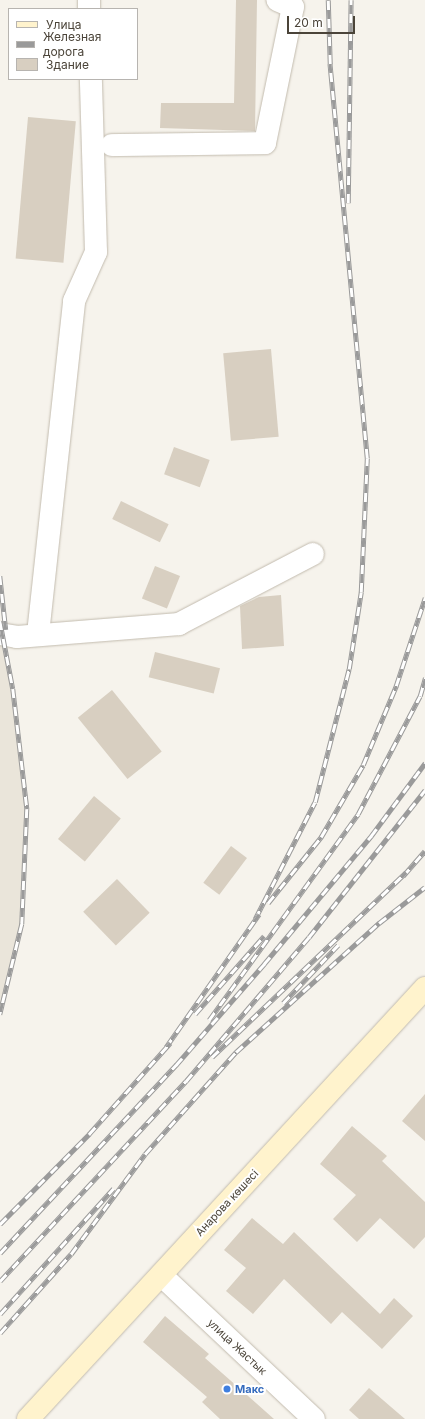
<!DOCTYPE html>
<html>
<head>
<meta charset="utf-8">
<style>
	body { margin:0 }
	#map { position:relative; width:425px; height:1419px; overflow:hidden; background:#f6f3ec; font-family:Inter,sans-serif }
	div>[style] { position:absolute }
	.residential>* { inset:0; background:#eae5da }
	.building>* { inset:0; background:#d8cfc1; transform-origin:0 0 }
	.roads { filter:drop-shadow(0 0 1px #c2bbae) drop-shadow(0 0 1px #c2bbae) }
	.street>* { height:22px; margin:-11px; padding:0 11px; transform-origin:11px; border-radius:11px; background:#fff }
	.secondary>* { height:22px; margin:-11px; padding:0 11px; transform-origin:11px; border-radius:11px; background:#fff3cd }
	.rail>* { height:4.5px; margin-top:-2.25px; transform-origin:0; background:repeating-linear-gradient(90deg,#fff 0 9px,#9a9a9a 0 18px); box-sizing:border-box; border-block:1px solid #9a9a9a }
	.dots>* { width:11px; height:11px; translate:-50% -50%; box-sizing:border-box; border:2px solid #fff; border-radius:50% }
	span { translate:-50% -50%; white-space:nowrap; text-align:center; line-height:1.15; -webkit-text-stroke:4px #fff; paint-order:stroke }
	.street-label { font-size:11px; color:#4b4439 }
	.shop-label { font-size:11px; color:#366cbe; font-weight:700 }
	.left { translate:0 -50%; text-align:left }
	.legend { position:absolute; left:8px; top:8px; width:130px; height:72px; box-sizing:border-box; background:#fff; border:1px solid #b7b4b0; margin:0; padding:5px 7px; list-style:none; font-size:12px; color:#4b4439 }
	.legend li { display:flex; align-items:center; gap:8px; height:20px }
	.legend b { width:20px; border:1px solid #b7b4b0 }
	.scale { position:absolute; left:287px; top:16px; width:68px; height:18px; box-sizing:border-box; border:2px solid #4b4439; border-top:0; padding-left:5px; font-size:12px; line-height:14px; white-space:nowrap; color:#4b4439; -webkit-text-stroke:3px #fff; paint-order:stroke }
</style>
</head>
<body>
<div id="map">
	<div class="residential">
		<div style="clip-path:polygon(0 634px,13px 689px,27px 809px,22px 924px,0 1014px)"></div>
	</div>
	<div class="building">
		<div style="clip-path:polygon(236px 0,257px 0,255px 131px,160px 128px,161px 103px,234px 103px)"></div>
		<div style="left:28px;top:117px;width:48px;height:142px;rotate:5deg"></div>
		<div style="left:271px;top:349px;width:88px;height:48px;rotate:85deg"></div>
		<div style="left:174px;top:447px;width:38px;height:29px;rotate:20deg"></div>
		<div style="left:121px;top:501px;width:53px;height:20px;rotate:26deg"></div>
		<div style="left:155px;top:566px;width:27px;height:35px;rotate:22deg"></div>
		<div style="clip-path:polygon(281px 595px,284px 646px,242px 649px,240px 606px,259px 597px)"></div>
		<div style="left:155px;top:652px;width:67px;height:26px;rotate:14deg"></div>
		<div style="left:112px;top:690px;width:79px;height:44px;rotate:51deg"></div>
		<div style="left:94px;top:796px;width:35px;height:56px;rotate:40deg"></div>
		<div style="left:231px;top:846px;width:20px;height:46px;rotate:37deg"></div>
		<div style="left:117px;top:879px;width:47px;height:47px;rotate:46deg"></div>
		<div style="clip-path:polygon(425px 1094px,425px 1141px,402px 1121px)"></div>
		<div style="clip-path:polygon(352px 1126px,387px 1156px,382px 1161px,425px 1202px,425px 1237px,414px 1249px,380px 1218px,357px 1242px,333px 1219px,356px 1195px,320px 1164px)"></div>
		<div style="clip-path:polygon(252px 1218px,283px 1244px,294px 1232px,380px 1314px,394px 1298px,413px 1316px,382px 1349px,342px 1312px,331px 1324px,284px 1279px,253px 1314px,226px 1291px,246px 1268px,224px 1250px)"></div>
		<div style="clip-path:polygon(165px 1316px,209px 1354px,205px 1358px,274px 1419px,220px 1419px,202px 1402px,207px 1397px,143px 1342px)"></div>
		<div style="clip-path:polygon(369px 1388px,405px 1419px,359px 1419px,349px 1410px)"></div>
	</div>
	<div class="roads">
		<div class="street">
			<div style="left:89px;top:0;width:9px;rotate:90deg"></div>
			<div style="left:112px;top:145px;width:153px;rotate:-0.7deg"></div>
			<div style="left:265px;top:143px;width:139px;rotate:-78.4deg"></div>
			<div style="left:293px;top:7px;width:17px;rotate:-156deg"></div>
			<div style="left:0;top:634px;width:17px;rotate:10deg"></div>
			<div style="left:17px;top:637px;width:163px;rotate:-4.6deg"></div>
			<div style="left:179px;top:624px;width:151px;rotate:-27.6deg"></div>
			<div style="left:38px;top:634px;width:335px;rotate:-83.8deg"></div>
			<div style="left:74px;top:301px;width:54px;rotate:-65.8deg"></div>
			<div style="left:96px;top:252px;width:173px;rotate:-91.7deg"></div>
			<div style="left:161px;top:1275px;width:210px;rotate:43.3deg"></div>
		</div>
		<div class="secondary">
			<div style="left:28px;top:1419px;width:586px;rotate:-47.35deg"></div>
		</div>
	</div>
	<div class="rail">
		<div style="left:348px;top:203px;width:203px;rotate:-89.2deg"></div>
		<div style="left:0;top:576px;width:54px;rotate:83.7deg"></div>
		<div style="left:0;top:621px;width:69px;rotate:79.2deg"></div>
		<div style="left:13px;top:689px;width:121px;rotate:83.3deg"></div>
		<div style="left:27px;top:809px;width:115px;rotate:92.5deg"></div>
		<div style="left:22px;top:924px;width:93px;rotate:103.7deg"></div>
		<div style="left:403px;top:876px;width:33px;rotate:-49deg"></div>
		<div style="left:268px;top:903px;width:85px;rotate:-51.2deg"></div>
		<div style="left:321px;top:837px;width:83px;rotate:-59.7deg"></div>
		<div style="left:363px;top:765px;width:86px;rotate:-67.3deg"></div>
		<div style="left:396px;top:686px;width:93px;rotate:-71.8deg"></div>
		<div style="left:255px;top:919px;width:131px;rotate:-62.9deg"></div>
		<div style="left:315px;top:802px;width:137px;rotate:-75.7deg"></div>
		<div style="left:349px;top:669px;width:78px;rotate:-81.1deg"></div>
		<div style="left:361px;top:592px;width:134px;rotate:-87.4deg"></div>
		<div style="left:367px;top:458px;width:396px;rotate:-95.4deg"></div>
		<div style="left:330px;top:64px;width:64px;rotate:-91.8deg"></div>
		<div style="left:283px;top:1003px;width:80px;rotate:-46.5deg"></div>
		<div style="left:195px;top:1014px;width:104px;rotate:-48.5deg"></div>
		<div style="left:209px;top:1020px;width:254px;rotate:-54.1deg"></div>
		<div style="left:358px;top:814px;width:133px;rotate:-62.3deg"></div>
		<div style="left:420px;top:696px;width:19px;rotate:-74deg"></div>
		<div style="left:166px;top:1047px;width:162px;rotate:-55deg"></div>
		<div style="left:212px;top:1057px;width:268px;rotate:-43.6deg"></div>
		<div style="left:0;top:1224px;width:127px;rotate:-45.3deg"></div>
		<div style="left:89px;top:1134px;width:122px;rotate:-48.3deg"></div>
		<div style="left:0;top:1253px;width:258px;rotate:-46.9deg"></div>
		<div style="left:176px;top:1065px;width:134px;rotate:-48.9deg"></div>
		<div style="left:264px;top:964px;width:167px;rotate:-50.1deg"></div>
		<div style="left:371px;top:836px;width:91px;rotate:-53.5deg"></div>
		<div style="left:0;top:1281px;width:273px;rotate:-47.1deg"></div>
		<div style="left:186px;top:1081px;width:189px;rotate:-49.5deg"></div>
		<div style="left:309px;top:937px;width:187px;rotate:-51.7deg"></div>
		<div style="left:0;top:1314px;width:169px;rotate:-47.9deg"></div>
		<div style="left:0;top:1333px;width:106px;rotate:-48.1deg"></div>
		<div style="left:71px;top:1254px;width:124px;rotate:-53.5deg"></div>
		<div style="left:145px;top:1154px;width:137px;rotate:-48.3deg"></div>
		<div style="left:236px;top:1052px;width:193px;rotate:-42.1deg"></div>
		<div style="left:379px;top:923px;width:58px;rotate:-38deg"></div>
	</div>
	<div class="dots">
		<div style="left:227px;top:1389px;background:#3f7fe0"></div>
	</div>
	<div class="street-label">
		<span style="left:227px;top:1203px;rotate:-47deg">Анарова көшесі</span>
		<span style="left:237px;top:1347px;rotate:43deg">улица Жастык</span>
	</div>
	<div class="shop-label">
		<span class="left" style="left:235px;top:1389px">Макс</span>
	</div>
	<ul class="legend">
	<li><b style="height:5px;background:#fff3cd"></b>Улица</li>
	<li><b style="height:5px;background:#9a9a9a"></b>Железная дорога</li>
	<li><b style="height:11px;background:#d8cfc1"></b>Здание</li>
	</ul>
	<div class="scale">20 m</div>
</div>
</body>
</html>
